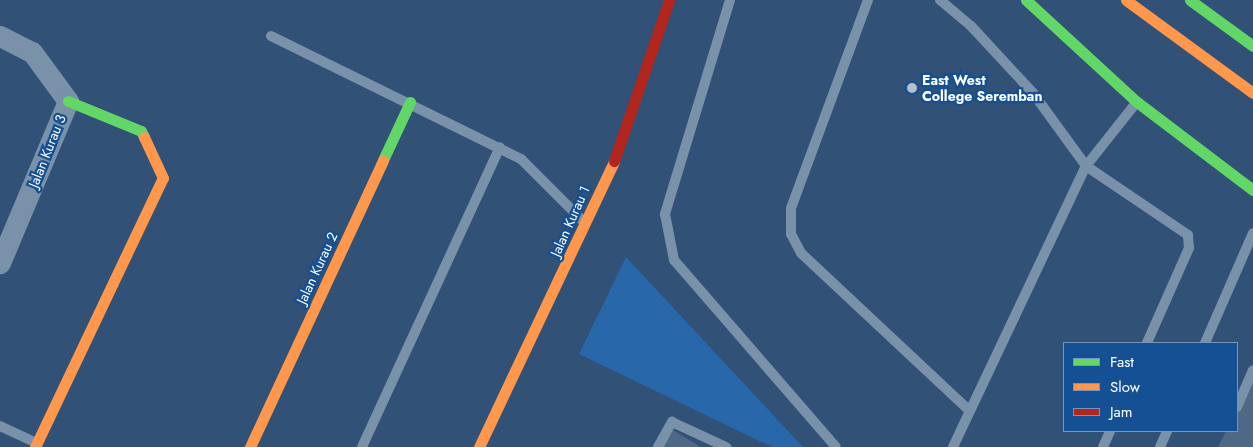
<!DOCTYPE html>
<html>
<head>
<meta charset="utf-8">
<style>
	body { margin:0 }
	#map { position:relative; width:1253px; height:447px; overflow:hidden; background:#315176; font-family:Jost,sans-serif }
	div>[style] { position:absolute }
	.green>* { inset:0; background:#2767aa }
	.building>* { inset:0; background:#4e6885 }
	.lane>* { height:10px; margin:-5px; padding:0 5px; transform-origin:5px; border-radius:5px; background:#7991a9 }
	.street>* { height:21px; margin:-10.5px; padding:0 10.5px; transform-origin:10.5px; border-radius:10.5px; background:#7991a9 }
	.fast>* { height:11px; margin:-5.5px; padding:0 5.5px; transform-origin:5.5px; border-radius:5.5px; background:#63d668 }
	.slow>* { height:11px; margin:-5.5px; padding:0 5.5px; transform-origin:5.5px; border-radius:5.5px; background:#ff974d }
	.jam>* { height:11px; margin:-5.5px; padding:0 5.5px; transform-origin:5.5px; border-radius:5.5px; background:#b3261e }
	.dots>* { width:14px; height:14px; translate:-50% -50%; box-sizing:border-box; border:2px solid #145093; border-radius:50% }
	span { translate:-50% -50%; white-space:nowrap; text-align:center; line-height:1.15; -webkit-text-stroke:4.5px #145093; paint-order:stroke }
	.poi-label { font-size:14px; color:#fff; font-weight:700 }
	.left { translate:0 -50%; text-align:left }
	.street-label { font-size:14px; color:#fff }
	.legend { position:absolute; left:1063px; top:342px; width:175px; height:90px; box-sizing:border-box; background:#145093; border:1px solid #7296be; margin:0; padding:6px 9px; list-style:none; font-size:15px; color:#fff }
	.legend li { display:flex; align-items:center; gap:10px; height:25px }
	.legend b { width:25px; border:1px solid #7296be }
</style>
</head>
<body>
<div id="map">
	<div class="green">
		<div style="clip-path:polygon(626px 257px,803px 447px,772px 447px,579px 354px)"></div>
	</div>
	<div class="building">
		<div style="clip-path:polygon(1253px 373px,1253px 447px,1218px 447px,1226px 431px,1237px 431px,1237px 408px)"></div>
		<div style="clip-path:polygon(671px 429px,701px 447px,660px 447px)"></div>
	</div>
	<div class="lane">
		<div style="left:730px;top:0;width:224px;rotate:106.9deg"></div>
		<div style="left:665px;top:214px;width:47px;rotate:78.9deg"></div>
		<div style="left:674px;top:260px;width:247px;rotate:49.1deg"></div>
		<div style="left:868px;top:0;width:222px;rotate:110.3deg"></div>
		<div style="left:791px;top:208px;width:26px;rotate:90deg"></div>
		<div style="left:791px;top:234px;width:21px;rotate:62deg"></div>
		<div style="left:801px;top:253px;width:231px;rotate:43.1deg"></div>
		<div style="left:940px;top:0;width:40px;rotate:40deg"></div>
		<div style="left:971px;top:26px;width:91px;rotate:47.2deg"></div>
		<div style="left:1033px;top:93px;width:90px;rotate:54deg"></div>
		<div style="left:1086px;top:166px;width:123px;rotate:34.1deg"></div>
		<div style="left:1188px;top:235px;width:13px;rotate:86deg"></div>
		<div style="left:1189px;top:248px;width:104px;rotate:113.9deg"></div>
		<div style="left:271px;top:36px;width:279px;rotate:26.2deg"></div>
		<div style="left:521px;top:159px;width:88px;rotate:45deg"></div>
		<div style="left:1205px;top:343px;width:120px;rotate:-66.4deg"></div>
		<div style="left:1237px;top:407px;width:40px;rotate:-66.6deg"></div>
		<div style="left:0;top:426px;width:38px;rotate:25deg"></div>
		<div style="left:362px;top:447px;width:330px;rotate:-65.3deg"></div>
		<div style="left:658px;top:447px;width:29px;rotate:-61deg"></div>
		<div style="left:672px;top:422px;width:60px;rotate:24.8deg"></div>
		<div style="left:953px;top:447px;width:311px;rotate:-64.7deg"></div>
		<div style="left:1086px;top:166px;width:80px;rotate:-51.6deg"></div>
		<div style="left:1103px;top:447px;width:17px;rotate:-66deg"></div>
		<div style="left:1160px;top:447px;width:17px;rotate:-66deg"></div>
	</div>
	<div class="street">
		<div style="left:0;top:36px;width:36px;rotate:27deg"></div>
		<div style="left:32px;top:52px;width:61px;rotate:53.7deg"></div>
		<div style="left:68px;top:101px;width:176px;rotate:112.8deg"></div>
	</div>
	<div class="fast">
		<div style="left:1026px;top:0;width:151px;rotate:42.6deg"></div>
		<div style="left:1137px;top:102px;width:146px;rotate:37.2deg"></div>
		<div style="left:1190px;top:0;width:78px;rotate:36.1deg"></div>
		<div style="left:68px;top:101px;width:79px;rotate:22.3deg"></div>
		<div style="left:141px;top:131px;width:7px;rotate:63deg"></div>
		<div style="left:383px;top:160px;width:64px;rotate:-65deg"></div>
	</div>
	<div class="slow">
		<div style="left:1126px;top:0;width:157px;rotate:36.2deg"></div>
		<div style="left:35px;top:447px;width:298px;rotate:-64.6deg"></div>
		<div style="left:163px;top:178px;width:45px;rotate:-114.9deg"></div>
		<div style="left:250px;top:447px;width:316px;rotate:-65.1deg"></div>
		<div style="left:479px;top:447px;width:316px;rotate:-64.7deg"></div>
	</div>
	<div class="jam">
		<div style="left:614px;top:161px;width:170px;rotate:-71.1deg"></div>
	</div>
	<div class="dots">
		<div style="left:912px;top:88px;background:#b7c2cf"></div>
	</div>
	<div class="poi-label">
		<span class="left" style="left:922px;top:88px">East West<br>College Seremban</span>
	</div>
	<div class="street-label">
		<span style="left:47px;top:151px;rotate:-68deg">Jalan Kurau 3</span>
		<span style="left:570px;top:221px;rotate:-66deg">Jalan Kurau 1</span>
		<span style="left:317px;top:268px;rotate:-65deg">Jalan Kurau 2</span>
	</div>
	<ul class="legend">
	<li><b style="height:6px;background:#63d668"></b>Fast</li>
	<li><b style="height:6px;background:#ff974d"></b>Slow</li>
	<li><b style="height:6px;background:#b3261e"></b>Jam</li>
	</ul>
</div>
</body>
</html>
